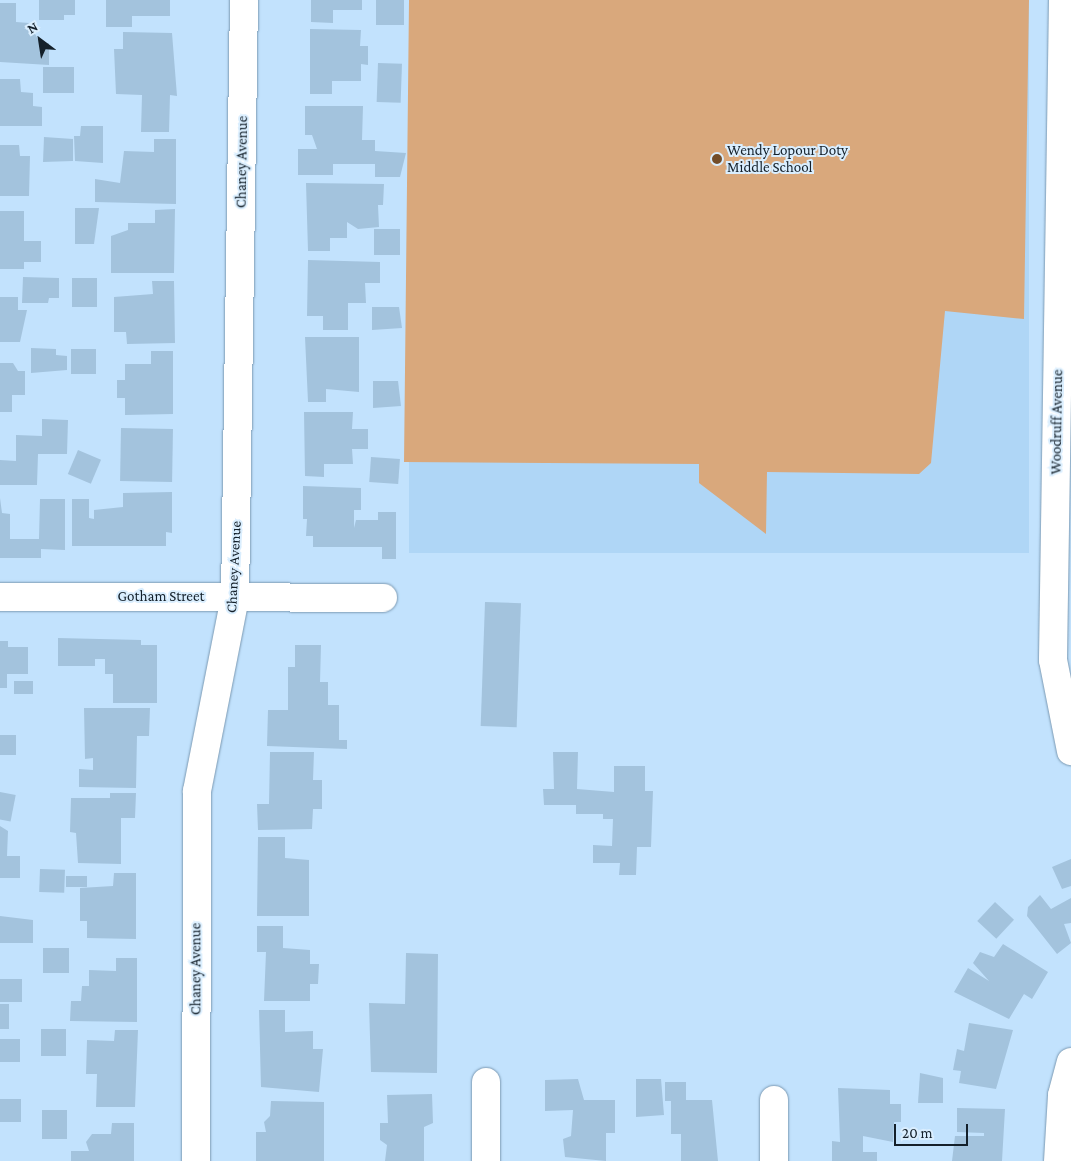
<!DOCTYPE html>
<html>
<head>
<meta charset="utf-8">
<style>
	body { margin:0 }
	#map { position:relative; width:1071px; height:1161px; overflow:hidden; background:#c2e2fd; font-family:"Crimson Pro",serif }
	div>[style] { position:absolute }
	.built>* { inset:0; background:#afd6f6; transform-origin:0 0 }
	.green>* { inset:0; background:#d9a87c }
	.building>* { inset:0; background:#a3c3dd; transform-origin:0 0 }
	.roads { filter:drop-shadow(0 0 1px #7b99b2) drop-shadow(0 0 1px #7b99b2) }
	.minor>* { height:28px; margin:-14px; padding:0 14px; transform-origin:14px; border-radius:14px; background:#fff }
	.dots>* { width:14px; height:14px; translate:-50% -50%; box-sizing:border-box; border:2px solid #daeefe; border-radius:50% }
	span { translate:-50% -50%; white-space:nowrap; text-align:center; line-height:1.15; -webkit-text-stroke:4px #daeefe; paint-order:stroke }
	.poi-label { font-size:15px; color:#14202a }
	.left { translate:0 -50%; text-align:left }
	.street-label { font-size:15px; color:#14202a }
	.north { position:absolute; left:15px; top:15px; width:50px; height:50px; -webkit-text-stroke:4px #daeefe; paint-order:stroke; rotate:329deg; font-size:14px; font-weight:700; line-height:20px; text-align:center; color:#14202a }
	.north::after { content:''; display:block; margin:auto; width:18px; height:22px; background:#14202a; clip-path:polygon(50% 0,100% 100%,50% 72%,0 100%) }
	.scale { position:absolute; left:894px; top:1124px; width:74px; height:22px; box-sizing:border-box; border:2px solid #14202a; border-top:0; padding-left:6px; font-size:15px; line-height:18px; white-space:nowrap; color:#14202a; -webkit-text-stroke:4px #daeefe; paint-order:stroke }
</style>
</head>
<body>
<div id="map">
	<div class="built">
		<div style="left:409px;top:0;width:620px;height:553px"></div>
	</div>
	<div class="green">
		<div style="clip-path:polygon(409px 0,1029px 0,1024px 319px,945px 311px,931px 463px,919px 474px,767px 472px,766px 534px,699px 483px,699px 464px,404px 462px)"></div>
	</div>
	<div class="building">
		<div style="clip-path:polygon(39px 0,75px 0,75px 15px,64px 15px,64px 20px,39px 20px)"></div>
		<div style="clip-path:polygon(106px 0,170px 0,170px 16px,132px 16px,132px 27px,106px 27px)"></div>
		<div style="clip-path:polygon(311px 0,362px 0,362px 10px,333px 10px,333px 23px,311px 22px)"></div>
		<div style="left:376px;top:0;width:28px;height:25px"></div>
		<div style="clip-path:polygon(0 3px,16px 3px,16px 22px,29px 23px,40px 43px,49px 43px,49px 65px,0 62px)"></div>
		<div style="clip-path:polygon(310px 29px,361px 30px,360px 46px,368px 46px,368px 65px,361px 64px,361px 81px,332px 81px,332px 94px,310px 94px)"></div>
		<div style="clip-path:polygon(123px 32px,172px 33px,177px 96px,170px 95px,169px 132px,141px 132px,142px 95px,116px 94px,114px 49px,123px 49px)"></div>
		<div style="left:378px;top:63px;width:24px;height:39px;rotate:2deg"></div>
		<div style="left:43px;top:67px;width:31px;height:26px"></div>
		<div style="clip-path:polygon(0 79px,20px 79px,21px 92px,33px 93px,33px 106px,42px 107px,42px 126px,0 126px)"></div>
		<div style="clip-path:polygon(305px 106px,363px 106px,362px 140px,375px 140px,375px 151px,406px 153px,400px 177px,375px 177px,375px 164px,333px 164px,333px 175px,298px 175px,298px 149px,317px 149px,312px 135px,305px 135px)"></div>
		<div style="clip-path:polygon(81px 126px,103px 126px,103px 163px,75px 161px,74px 136px,80px 136px)"></div>
		<div style="clip-path:polygon(44px 137px,73px 139px,73px 161px,43px 162px)"></div>
		<div style="clip-path:polygon(154px 139px,176px 139px,176px 204px,95px 202px,95px 179px,120px 183px,124px 151px,154px 152px)"></div>
		<div style="clip-path:polygon(0 145px,19px 145px,20px 156px,30px 156px,29px 196px,0 196px)"></div>
		<div style="clip-path:polygon(306px 183px,384px 184px,383px 205px,378px 205px,379px 227px,358px 229px,347px 222px,347px 238px,330px 238px,330px 251px,308px 251px)"></div>
		<div style="clip-path:polygon(75px 208px,99px 208px,94px 244px,75px 244px)"></div>
		<div style="clip-path:polygon(175px 209px,174px 273px,111px 273px,111px 236px,128px 230px,128px 223px,155px 223px,155px 210px)"></div>
		<div style="clip-path:polygon(0 211px,24px 211px,24px 241px,41px 241px,41px 262px,24px 262px,24px 269px,0 269px)"></div>
		<div style="left:374px;top:229px;width:26px;height:26px"></div>
		<div style="clip-path:polygon(308px 260px,380px 262px,380px 283px,365px 283px,366px 303px,348px 303px,348px 330px,323px 330px,323px 316px,307px 316px)"></div>
		<div style="clip-path:polygon(23px 277px,59px 278px,59px 298px,49px 298px,48px 303px,22px 303px)"></div>
		<div style="left:72px;top:278px;width:25px;height:29px"></div>
		<div style="clip-path:polygon(152px 281px,174px 281px,175px 343px,127px 344px,126px 332px,114px 332px,114px 297px,153px 294px)"></div>
		<div style="clip-path:polygon(0 297px,18px 297px,18px 310px,27px 310px,20px 342px,0 342px)"></div>
		<div style="clip-path:polygon(372px 307px,399px 307px,402px 328px,372px 330px)"></div>
		<div style="clip-path:polygon(305px 337px,359px 337px,359px 392px,326px 389px,326px 402px,308px 402px)"></div>
		<div style="clip-path:polygon(31px 348px,56px 349px,56px 355px,67px 356px,67px 370px,31px 373px)"></div>
		<div style="left:71px;top:349px;width:25px;height:25px"></div>
		<div style="clip-path:polygon(151px 351px,173px 351px,173px 414px,125px 415px,125px 398px,117px 398px,117px 380px,125px 380px,125px 364px,151px 364px)"></div>
		<div style="clip-path:polygon(0 363px,13px 363px,18px 371px,25px 371px,25px 395px,12px 395px,12px 412px,0 412px)"></div>
		<div style="clip-path:polygon(373px 381px,398px 381px,401px 406px,373px 408px)"></div>
		<div style="clip-path:polygon(304px 412px,353px 412px,352px 429px,368px 429px,368px 449px,352px 449px,353px 464px,324px 464px,324px 477px,305px 476px)"></div>
		<div style="clip-path:polygon(42px 419px,68px 420px,67px 454px,38px 454px,37px 485px,0 485px,0 460px,16px 461px,16px 435px,42px 436px)"></div>
		<div style="left:121px;top:428px;width:52px;height:53px;rotate:1deg"></div>
		<div style="left:78px;top:450px;width:25px;height:26px;rotate:23deg"></div>
		<div style="left:371px;top:457px;width:29px;height:25px;rotate:4deg"></div>
		<div style="clip-path:polygon(303px 486px,361px 488px,361px 510px,354px 510px,354px 528px,356px 520px,378px 520px,378px 512px,396px 512px,396px 559px,382px 559px,382px 547px,313px 547px,313px 536px,306px 536px,307px 519px,303px 519px)"></div>
		<div style="clip-path:polygon(172px 492px,172px 533px,166px 532px,166px 546px,72px 546px,72px 499px,89px 499px,89px 518px,94px 519px,94px 510px,123px 507px,123px 493px)"></div>
		<div style="clip-path:polygon(0 498px,2px 513px,10px 514px,10px 539px,39px 539px,40px 499px,65px 499px,65px 550px,41px 549px,41px 558px,0 558px)"></div>
		<div style="left:485px;top:602px;width:36px;height:124px;rotate:2deg"></div>
		<div style="clip-path:polygon(58px 638px,141px 640px,141px 645px,157px 645px,157px 703px,113px 703px,113px 674px,105px 674px,105px 659px,95px 659px,95px 666px,58px 666px)"></div>
		<div style="clip-path:polygon(0 641px,8px 641px,8px 647px,28px 647px,28px 674px,7px 674px,7px 688px,0 688px)"></div>
		<div style="clip-path:polygon(295px 645px,321px 645px,320px 682px,328px 682px,328px 705px,339px 705px,339px 740px,347px 740px,347px 749px,267px 746px,268px 710px,288px 710px,288px 667px,295px 667px)"></div>
		<div style="left:14px;top:681px;width:19px;height:13px"></div>
		<div style="clip-path:polygon(84px 708px,150px 708px,149px 736px,137px 736px,136px 788px,79px 787px,79px 769px,93px 770px,93px 758px,85px 759px)"></div>
		<div style="left:0;top:735px;width:16px;height:20px"></div>
		<div style="clip-path:polygon(270px 752px,314px 752px,313px 780px,322px 780px,322px 809px,313px 809px,312px 829px,258px 830px,257px 804px,269px 804px)"></div>
		<div style="clip-path:polygon(553px 752px,578px 752px,577px 789px,614px 792px,614px 766px,645px 766px,645px 791px,653px 791px,651px 847px,637px 847px,636px 875px,619px 875px,620px 863px,593px 863px,593px 845px,612px 846px,613px 819px,603px 819px,603px 814px,576px 814px,576px 805px,544px 805px,543px 789px,554px 789px)"></div>
		<div style="left:0;top:792px;width:16px;height:27px;rotate:11deg"></div>
		<div style="clip-path:polygon(110px 793px,136px 793px,135px 818px,121px 818px,121px 864px,78px 863px,76px 833px,70px 832px,71px 798px,110px 798px)"></div>
		<div style="clip-path:polygon(0 826px,8px 831px,7px 856px,20px 856px,20px 878px,0 878px)"></div>
		<div style="clip-path:polygon(258px 837px,285px 837px,285px 858px,309px 860px,309px 916px,257px 916px)"></div>
		<div style="clip-path:polygon(1071px 859px,1071px 886px,1062px 889px,1052px 867px)"></div>
		<div style="left:40px;top:869px;width:25px;height:23px;rotate:2deg"></div>
		<div style="clip-path:polygon(114px 873px,136px 873px,136px 939px,87px 938px,87px 921px,80px 921px,80px 888px,113px 886px)"></div>
		<div style="left:66px;top:876px;width:21px;height:11px"></div>
		<div style="clip-path:polygon(1040px 895px,1051px 909px,1071px 898px,1071px 923px,1064px 924px,1071px 943px,1057px 954px,1027px 916px,1028px 907px)"></div>
		<div style="left:995px;top:902px;width:26px;height:26px;rotate:43deg"></div>
		<div style="clip-path:polygon(0 916px,33px 920px,33px 943px,0 943px)"></div>
		<div style="clip-path:polygon(257px 926px,283px 926px,283px 948px,310px 950px,310px 964px,319px 964px,318px 984px,310px 984px,310px 1001px,264px 1001px,266px 952px,257px 952px)"></div>
		<div style="clip-path:polygon(1003px 944px,1048px 972px,1032px 999px,1024px 994px,1009px 1019px,954px 992px,968px 968px,989px 981px,973px 963px,980px 952px,994px 957px)"></div>
		<div style="left:43px;top:948px;width:26px;height:25px"></div>
		<div style="clip-path:polygon(406px 953px,438px 954px,437px 1073px,371px 1072px,369px 1003px,405px 1004px)"></div>
		<div style="clip-path:polygon(116px 958px,137px 958px,137px 1022px,70px 1021px,71px 1001px,81px 1001px,82px 986px,89px 986px,89px 970px,116px 971px)"></div>
		<div style="left:22px;top:979px;width:23px;height:22px;rotate:90deg"></div>
		<div style="left:0;top:1004px;width:9px;height:25px"></div>
		<div style="clip-path:polygon(259px 1010px,285px 1010px,285px 1032px,313px 1031px,313px 1049px,323px 1049px,319px 1092px,261px 1087px)"></div>
		<div style="clip-path:polygon(969px 1023px,1013px 1030px,996px 1089px,959px 1083px,961px 1071px,953px 1070px,957px 1049px,964px 1051px)"></div>
		<div style="left:41px;top:1029px;width:25px;height:27px"></div>
		<div style="clip-path:polygon(115px 1030px,138px 1030px,135px 1107px,96px 1107px,97px 1074px,86px 1074px,87px 1040px,114px 1041px)"></div>
		<div style="left:0;top:1039px;width:20px;height:23px"></div>
		<div style="clip-path:polygon(920px 1073px,943px 1078px,943px 1103px,918px 1103px)"></div>
		<div style="clip-path:polygon(578px 1079px,584px 1100px,615px 1100px,615px 1133px,606px 1133px,606px 1161px,565px 1157px,563px 1139px,571px 1136px,573px 1110px,545px 1111px,545px 1080px)"></div>
		<div style="clip-path:polygon(636px 1079px,661px 1079px,664px 1115px,636px 1117px)"></div>
		<div style="clip-path:polygon(665px 1082px,686px 1082px,686px 1100px,712px 1100px,718px 1161px,681px 1161px,681px 1134px,671px 1134px,671px 1101px,665px 1101px)"></div>
		<div style="clip-path:polygon(838px 1088px,890px 1090px,890px 1104px,901px 1104px,901px 1122px,894px 1122px,893px 1142px,863px 1136px,863px 1152px,877px 1152px,877px 1161px,832px 1161px,832px 1141px,840px 1142px)"></div>
		<div style="clip-path:polygon(432px 1094px,433px 1123px,424px 1127px,424px 1161px,385px 1161px,387px 1145px,380px 1140px,380px 1123px,388px 1123px,387px 1095px)"></div>
		<div style="left:0;top:1099px;width:21px;height:23px"></div>
		<div style="clip-path:polygon(271px 1101px,324px 1102px,324px 1161px,256px 1161px,256px 1132px,266px 1132px,264px 1122px,270px 1116px)"></div>
		<div style="clip-path:polygon(957px 1108px,1005px 1109px,1002px 1161px,952px 1161px,955px 1136px,984px 1136px,984px 1133px,957px 1132px)"></div>
		<div style="left:42px;top:1110px;width:25px;height:29px"></div>
		<div style="clip-path:polygon(112px 1123px,134px 1123px,134px 1161px,71px 1161px,71px 1151px,89px 1151px,86px 1142px,92px 1134px,111px 1134px)"></div>
	</div>
	<div class="roads">
		<div class="minor">
			<div style="left:1063px;top:0;width:660px;rotate:90.87deg"></div>
			<div style="left:1053px;top:660px;width:93px;rotate:78.8deg"></div>
			<div style="left:0;top:597px;width:383px;rotate:0.1deg"></div>
			<div style="left:486px;top:1082px;width:79px;rotate:90deg"></div>
			<div style="left:774px;top:1100px;width:61px;rotate:90deg"></div>
			<div style="left:196px;top:1161px;width:370px;rotate:-89.8deg"></div>
			<div style="left:197px;top:791px;width:197px;rotate:-78.9deg"></div>
			<div style="left:235px;top:598px;width:598px;rotate:-89.14deg"></div>
			<div style="left:1058px;top:1161px;width:66px;rotate:-86.5deg"></div>
			<div style="left:1062px;top:1095px;width:34px;rotate:-75deg"></div>
		</div>
	</div>
	<div class="dots">
		<div style="left:717px;top:159px;background:#734d29"></div>
	</div>
	<div class="poi-label">
		<span class="left" style="left:727px;top:159px">Wendy Lopour Doty<br>Middle School</span>
	</div>
	<div class="street-label">
		<span style="left:242px;top:162px;rotate:-89deg">Chaney Avenue</span>
		<span style="left:1057px;top:422px;rotate:-89deg">Woodruff Avenue</span>
		<span style="left:234px;top:567px;rotate:-87deg">Chaney Avenue</span>
		<span style="left:161px;top:597px">Gotham Street</span>
		<span style="left:196px;top:969px;rotate:-90deg">Chaney Avenue</span>
	</div>
	<div class="north">N</div>
	<div class="scale">20 m</div>
</div>
</body>
</html>
